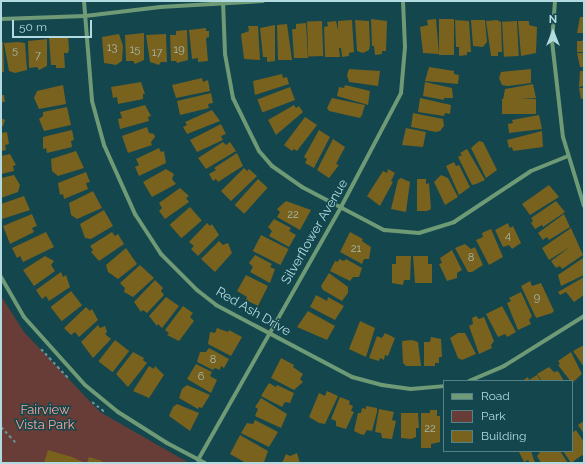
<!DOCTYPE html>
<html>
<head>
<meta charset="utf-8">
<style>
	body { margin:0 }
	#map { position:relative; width:585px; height:464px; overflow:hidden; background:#14464d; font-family:Raleway,sans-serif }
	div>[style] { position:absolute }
	.green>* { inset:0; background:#693d37 }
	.building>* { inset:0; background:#79611e; transform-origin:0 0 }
	.path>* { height:2px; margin-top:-1px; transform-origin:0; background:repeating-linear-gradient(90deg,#659299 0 3px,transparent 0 6px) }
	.minor>* { height:4px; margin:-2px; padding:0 2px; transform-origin:2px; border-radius:2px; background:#6f9a76 }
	span { translate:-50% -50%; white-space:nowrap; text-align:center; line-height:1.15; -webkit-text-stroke:3px #14464d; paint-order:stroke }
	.number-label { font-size:11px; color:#a3bcb0 }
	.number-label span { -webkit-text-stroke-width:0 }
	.street-label { font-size:13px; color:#b1dae1 }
	.park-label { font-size:13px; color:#faa699 }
	.frame { position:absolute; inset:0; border:2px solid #b1dae1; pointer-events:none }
	.legend { position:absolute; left:443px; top:380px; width:130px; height:72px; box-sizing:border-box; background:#14464d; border:1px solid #538188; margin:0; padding:5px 7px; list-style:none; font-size:12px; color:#b1dae1 }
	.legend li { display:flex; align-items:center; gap:8px; height:20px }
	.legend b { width:20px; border:1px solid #538188 }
	.north { position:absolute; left:533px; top:12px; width:40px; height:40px; -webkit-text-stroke:3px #14464d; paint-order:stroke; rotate:0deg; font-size:11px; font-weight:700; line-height:16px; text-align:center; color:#b1dae1 }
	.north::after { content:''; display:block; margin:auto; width:14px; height:18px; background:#b1dae1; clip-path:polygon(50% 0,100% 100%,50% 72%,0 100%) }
	.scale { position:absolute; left:12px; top:20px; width:80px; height:18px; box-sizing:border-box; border:2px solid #b1dae1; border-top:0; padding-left:5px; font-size:12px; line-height:14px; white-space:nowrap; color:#b1dae1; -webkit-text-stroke:3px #14464d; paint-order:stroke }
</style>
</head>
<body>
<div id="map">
	<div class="green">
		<div style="clip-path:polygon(1px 296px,24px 332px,100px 412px,189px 463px,1px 463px)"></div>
	</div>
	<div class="building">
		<div style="clip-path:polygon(580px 17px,584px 17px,584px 33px,577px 33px)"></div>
		<div style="clip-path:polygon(371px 19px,387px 21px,386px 51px,382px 51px,382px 54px,375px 55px,374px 46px,372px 46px)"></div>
		<div style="clip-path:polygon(436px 19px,439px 54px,423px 53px,420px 27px,428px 25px,427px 20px)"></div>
		<div style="left:439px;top:19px;width:15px;height:36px"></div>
		<div style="clip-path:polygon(352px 20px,354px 52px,349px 53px,349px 56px,342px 57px,341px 48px,339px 48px,340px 57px,325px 57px,324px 27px,328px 26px,327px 22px,336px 21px,338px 30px,338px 21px)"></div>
		<div style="clip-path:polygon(355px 20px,369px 21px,370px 45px,369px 50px,363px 53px,357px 51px)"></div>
		<div style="clip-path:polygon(455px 20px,469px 21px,471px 52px,467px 52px,467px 55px,459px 56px,459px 47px,456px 47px)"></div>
		<div style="clip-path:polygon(471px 20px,485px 20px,487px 42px,483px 47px,473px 46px)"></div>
		<div style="clip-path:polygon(497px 20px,501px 22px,502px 52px,498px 52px,498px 56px,491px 56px,486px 21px)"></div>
		<div style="left:322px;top:21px;width:35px;height:15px;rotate:88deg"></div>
		<div style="left:517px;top:21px;width:35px;height:15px;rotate:87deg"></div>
		<div style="clip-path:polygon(518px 21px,529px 21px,529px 25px,537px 27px,536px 53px,521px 56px)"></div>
		<div style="clip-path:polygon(306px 23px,308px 58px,294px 58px,292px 29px,296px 29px,296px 24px)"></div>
		<div style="clip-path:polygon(287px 24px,292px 60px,278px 60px,277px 25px)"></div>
		<div style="clip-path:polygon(275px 25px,275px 61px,267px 62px,267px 57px,263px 57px,260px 28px)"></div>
		<div style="clip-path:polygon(248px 26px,258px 26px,260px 60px,244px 59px,241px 34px,249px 31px)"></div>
		<div style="clip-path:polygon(206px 28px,206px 31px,209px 31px,209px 37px,206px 38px,208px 61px,198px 62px,198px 58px,192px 59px,189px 30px)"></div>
		<div style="clip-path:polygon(187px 30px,188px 60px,177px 63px,176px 61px,171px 61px,170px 35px,176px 35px,176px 31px)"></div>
		<div style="clip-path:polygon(144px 33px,144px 60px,135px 64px,133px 61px,126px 61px,125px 35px)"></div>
		<div style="clip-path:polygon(119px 34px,123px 46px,122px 61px,116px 65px,104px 63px,102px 37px)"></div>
		<div style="clip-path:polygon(166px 34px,167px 62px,161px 62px,159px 65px,150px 62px,146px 35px)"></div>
		<div style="clip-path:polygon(68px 37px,69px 49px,68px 53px,64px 53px,65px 68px,56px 68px,56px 65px,51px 65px,49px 38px)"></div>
		<div style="clip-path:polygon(584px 37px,584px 52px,577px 52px,577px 41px,582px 41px)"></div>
		<div style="clip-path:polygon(47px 39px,47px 66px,39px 70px,37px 67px,29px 68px,28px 41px)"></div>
		<div style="clip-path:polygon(1px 42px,3px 42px,4px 72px,1px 72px)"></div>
		<div style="clip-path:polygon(18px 42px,25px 43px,27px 70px,15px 73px,9px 71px,4px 43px)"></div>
		<div style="clip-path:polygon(584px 53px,584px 67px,580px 67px,577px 53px)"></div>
		<div style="clip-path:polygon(429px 67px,454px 71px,454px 74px,459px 75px,458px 84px,425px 81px)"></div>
		<div style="clip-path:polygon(349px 69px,380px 71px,378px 86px,349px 82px,347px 75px)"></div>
		<div style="clip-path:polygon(531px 69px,531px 83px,507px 86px,502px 85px,499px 78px,501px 72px)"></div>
		<div style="clip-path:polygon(580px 71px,584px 71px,584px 86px,579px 87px)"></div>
		<div style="clip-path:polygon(282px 74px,283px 78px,287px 77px,289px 84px,255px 95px,253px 81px)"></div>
		<div style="clip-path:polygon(202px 78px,203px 82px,208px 80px,210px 91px,176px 98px,172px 85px)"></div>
		<div style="clip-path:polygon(141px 82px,145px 94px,143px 94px,143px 99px,118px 104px,117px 97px,113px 98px,111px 87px)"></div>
		<div style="clip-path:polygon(425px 82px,452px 88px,453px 98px,444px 98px,444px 100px,423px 96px)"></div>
		<div style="clip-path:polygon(533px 84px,536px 98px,503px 100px,505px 89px)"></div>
		<div style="clip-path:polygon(63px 85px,66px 104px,39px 109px,34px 98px,37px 91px)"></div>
		<div style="clip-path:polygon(345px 85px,370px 91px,368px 105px,337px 96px,339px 87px,344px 88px)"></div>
		<div style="left:290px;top:87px;width:14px;height:35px;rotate:69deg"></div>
		<div style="clip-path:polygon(579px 88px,584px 88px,584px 98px,581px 99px)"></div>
		<div style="clip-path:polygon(211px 93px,213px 103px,208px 104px,209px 108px,180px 115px,177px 101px)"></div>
		<div style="clip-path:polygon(1px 95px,4px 95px,5px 102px,1px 102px)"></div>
		<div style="clip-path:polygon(332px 98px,365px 105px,362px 115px,360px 118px,329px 111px,327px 108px)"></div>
		<div style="clip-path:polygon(420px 98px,451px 105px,450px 114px,445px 113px,444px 116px,418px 112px)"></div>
		<div style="left:536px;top:99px;width:15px;height:34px;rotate:90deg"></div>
		<div style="clip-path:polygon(145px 105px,151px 116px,148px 117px,149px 121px,120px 129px,118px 119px,122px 118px,120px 112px)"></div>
		<div style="clip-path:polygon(294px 105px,296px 108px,299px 106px,303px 112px,276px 135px,268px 120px)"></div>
		<div style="clip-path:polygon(67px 107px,71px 125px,44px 131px,39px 119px,43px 116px,43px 112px)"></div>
		<div style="clip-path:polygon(212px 110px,220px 121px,187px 134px,183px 127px,187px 125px,185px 122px)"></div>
		<div style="clip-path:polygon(413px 113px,443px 119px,444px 126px,440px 131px,436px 132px,411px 127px)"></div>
		<div style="clip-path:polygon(539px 115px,542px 129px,509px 133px,508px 124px,513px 123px,512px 120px)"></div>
		<div style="clip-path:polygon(305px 117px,317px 125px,297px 151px,294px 149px,292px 151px,284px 145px)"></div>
		<div style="clip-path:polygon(1px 118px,5px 120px,3px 126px,1px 127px)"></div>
		<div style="clip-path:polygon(221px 124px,226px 134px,221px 136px,223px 140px,197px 152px,190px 140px)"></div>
		<div style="clip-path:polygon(147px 127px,149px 133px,154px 134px,155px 137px,151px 142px,152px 145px,128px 153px,122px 136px)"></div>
		<div style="clip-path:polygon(406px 128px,426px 132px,423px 147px,402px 145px)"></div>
		<div style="clip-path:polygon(72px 130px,74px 140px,71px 141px,72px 147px,47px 153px,46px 148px,43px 149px,43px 137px)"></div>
		<div style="clip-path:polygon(319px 130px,330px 137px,314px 168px,305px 163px,307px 159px,304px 157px)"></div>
		<div style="clip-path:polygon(542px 131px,543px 147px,513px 151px,512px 147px,509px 148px,507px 140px)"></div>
		<div style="clip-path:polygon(7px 132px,9px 144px,5px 145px,6px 150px,1px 151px,1px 133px)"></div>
		<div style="clip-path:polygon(333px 139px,345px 147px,336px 164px,339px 165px,329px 178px,317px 170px)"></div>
		<div style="clip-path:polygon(479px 141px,483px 142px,497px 170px,486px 178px,471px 148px)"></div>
		<div style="clip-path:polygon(223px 142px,226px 145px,230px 142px,236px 151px,206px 169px,198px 158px)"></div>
		<div style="clip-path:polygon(159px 148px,161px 152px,164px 151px,166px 163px,139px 176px,135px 167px,139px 165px,136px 159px)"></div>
		<div style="clip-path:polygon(467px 149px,485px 180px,476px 184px,472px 185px,458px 157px,462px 155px,460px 153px)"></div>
		<div style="clip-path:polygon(76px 151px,84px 168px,58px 176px,52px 171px,51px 159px)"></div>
		<div style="clip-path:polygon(237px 153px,243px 166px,218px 182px,216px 179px,213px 181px,209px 174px,216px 170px,214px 168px)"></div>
		<div style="clip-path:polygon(10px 154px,16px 165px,13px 166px,14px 171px,1px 174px,1px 156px)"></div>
		<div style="clip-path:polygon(454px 162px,456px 166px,459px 165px,470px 187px,459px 195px,446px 166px)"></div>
		<div style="clip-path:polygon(244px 168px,247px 171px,249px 169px,257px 176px,231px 201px,221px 191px)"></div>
		<div style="clip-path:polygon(166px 169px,174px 174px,172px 179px,176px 184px,152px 197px,143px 182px)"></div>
		<div style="clip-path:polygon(388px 169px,395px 173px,391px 181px,393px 182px,380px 206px,367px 196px,383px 171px,387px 173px)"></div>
		<div style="clip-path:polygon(86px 172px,90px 182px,86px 183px,88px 189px,64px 199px,63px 194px,60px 195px,58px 183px)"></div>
		<div style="clip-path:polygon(14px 175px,20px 185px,18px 192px,1px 198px,1px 178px)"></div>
		<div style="clip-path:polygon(441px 175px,448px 178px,458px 197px,445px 205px,434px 182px)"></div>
		<div style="clip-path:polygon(401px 178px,410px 182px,406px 212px,391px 209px,398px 180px)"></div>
		<div style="left:258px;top:179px;width:13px;height:35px;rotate:42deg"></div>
		<div style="clip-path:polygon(417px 179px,426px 179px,426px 184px,429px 183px,431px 209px,427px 211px,417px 211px)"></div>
		<div style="clip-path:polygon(549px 185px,559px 197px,530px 215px,522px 204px)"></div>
		<div style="clip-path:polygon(180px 188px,189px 196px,186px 198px,189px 202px,165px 219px,159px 211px,162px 208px,159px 203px)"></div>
		<div style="clip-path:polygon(93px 191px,102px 208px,77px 219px,71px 215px,69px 203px)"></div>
		<div style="clip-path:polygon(24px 196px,30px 210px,2px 219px,1px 204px)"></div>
		<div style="clip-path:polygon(286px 201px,311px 210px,300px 230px,277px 217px,280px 212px,277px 209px)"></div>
		<div style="clip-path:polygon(556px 201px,565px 212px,543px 227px,542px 225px,535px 229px,531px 223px,533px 221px,531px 218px)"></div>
		<div style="left:190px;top:207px;width:18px;height:27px;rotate:49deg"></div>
		<div style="clip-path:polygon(104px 210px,113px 226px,91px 239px,85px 238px,80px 224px)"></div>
		<div style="clip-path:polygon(32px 214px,37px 226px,32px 228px,34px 232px,10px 244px,3px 226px)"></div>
		<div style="clip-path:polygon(564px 214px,570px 227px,549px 240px,547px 237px,543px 240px,538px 233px)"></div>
		<div style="clip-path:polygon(274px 219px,291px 228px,289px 231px,296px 235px,289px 247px,269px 236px,272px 231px,268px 227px)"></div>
		<div style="clip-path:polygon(207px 223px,210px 226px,212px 224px,219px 235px,198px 256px,191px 249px,194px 246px,189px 242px)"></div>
		<div style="clip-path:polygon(508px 223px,510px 228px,513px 226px,521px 243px,512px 249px,509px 245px,503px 247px,495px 230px)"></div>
		<div style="clip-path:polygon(571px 228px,583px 255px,562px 269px,560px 266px,556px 268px,551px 261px,570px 247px,549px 260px,542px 248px)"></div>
		<div style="clip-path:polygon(491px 229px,503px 257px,489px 265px,476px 240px,483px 237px,482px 233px)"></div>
		<div style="clip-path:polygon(46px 232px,54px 247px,23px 262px,20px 256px,17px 258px,12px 248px)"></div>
		<div style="clip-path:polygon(112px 232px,115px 236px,118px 234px,124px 244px,99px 261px,91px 252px,93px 250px,90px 246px)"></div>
		<div style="clip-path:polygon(350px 232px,363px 239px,362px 241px,371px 247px,369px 259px,364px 259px,362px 264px,340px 252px)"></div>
		<div style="left:261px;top:235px;width:31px;height:18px;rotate:27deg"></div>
		<div style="clip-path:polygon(219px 241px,223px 245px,228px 243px,232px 253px,215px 272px,201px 259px)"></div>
		<div style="clip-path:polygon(465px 244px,471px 249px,475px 247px,483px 265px,472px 272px,468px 272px,455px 248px)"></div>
		<div style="clip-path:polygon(126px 248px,137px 264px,118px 279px,108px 272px,106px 265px)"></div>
		<div style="clip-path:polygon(452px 250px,462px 270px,457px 273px,457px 278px,447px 281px,439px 264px,442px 263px,440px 258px)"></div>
		<div style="clip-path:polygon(255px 255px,272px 264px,270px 267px,275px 269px,270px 283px,250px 272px,253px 267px,249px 263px)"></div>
		<div style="clip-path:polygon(45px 256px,54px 261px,51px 265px,55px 271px,34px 286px,23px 270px)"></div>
		<div style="clip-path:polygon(396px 256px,411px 256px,410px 280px,404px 280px,403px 285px,392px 283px,392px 264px,396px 264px)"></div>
		<div style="clip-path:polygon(413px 256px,428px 256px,428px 264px,432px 264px,432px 283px,415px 283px)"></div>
		<div style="clip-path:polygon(583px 258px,584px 275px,561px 286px,558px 275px)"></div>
		<div style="clip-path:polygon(339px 259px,344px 261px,346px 259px,362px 268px,359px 277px,353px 277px,350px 281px,330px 271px,335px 261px,338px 262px)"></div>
		<div style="clip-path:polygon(140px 265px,154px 278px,133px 297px,124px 292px,125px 288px,120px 283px)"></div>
		<div style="clip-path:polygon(61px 272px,63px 277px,66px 275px,70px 287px,49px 301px,46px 296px,42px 299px,36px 290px)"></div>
		<div style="clip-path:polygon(329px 273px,348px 287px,348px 293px,342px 301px,323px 290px,321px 286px)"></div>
		<div style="clip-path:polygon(246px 275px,268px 286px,258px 306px,246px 300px,247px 297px,237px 291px)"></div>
		<div style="clip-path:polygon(584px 277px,584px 295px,574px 302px,566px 292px,560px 295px,558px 292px)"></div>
		<div style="clip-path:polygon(155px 280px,163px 288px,161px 291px,164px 295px,147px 313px,143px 310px,141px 312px,134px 302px)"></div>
		<div style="clip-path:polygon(530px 281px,532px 286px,541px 283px,554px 311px,552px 313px,536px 318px,521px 286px)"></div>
		<div style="left:71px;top:291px;width:18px;height:26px;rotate:52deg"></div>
		<div style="clip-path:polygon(521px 292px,532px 316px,529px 320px,531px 324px,518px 330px,507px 303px,511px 301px,509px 298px)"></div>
		<div style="clip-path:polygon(316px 295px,327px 301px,328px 297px,344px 306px,335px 320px,310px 307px)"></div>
		<div style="clip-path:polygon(166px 297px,179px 306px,162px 328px,158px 324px,157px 326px,149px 316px)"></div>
		<div style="clip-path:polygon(183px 306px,193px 313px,190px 317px,194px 321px,179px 341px,167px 335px,169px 333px,165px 330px)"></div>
		<div style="clip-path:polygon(502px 306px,516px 332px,507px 337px,505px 334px,498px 337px,486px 314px)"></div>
		<div style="clip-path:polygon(86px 307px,90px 311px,92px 309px,98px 320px,79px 337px,75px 332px,71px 335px,64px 328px)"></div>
		<div style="clip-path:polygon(308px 311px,335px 326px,327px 340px,297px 327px)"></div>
		<div style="clip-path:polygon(476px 316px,479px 319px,484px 317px,494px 341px,491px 345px,492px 348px,479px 354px,469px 326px,473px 324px,472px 318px)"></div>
		<div style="clip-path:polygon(360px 321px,375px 328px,366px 357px,349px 349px)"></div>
		<div style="clip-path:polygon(98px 325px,100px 328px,105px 326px,107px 332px,105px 334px,111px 339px,93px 358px,81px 342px)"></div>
		<div style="clip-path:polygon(217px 328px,228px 332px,229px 330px,242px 337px,231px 356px,208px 344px,210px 332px,215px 333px)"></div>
		<div style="clip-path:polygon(385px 333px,395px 338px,388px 356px,385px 355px,384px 360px,380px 358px,379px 361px,369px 358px,377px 336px,382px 338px)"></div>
		<div style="clip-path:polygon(458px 333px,465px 333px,476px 354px,462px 360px,458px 358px,450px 338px)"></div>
		<div style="clip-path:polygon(431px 337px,441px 339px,442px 357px,439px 357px,439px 363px,435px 363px,435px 366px,424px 366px,424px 342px,430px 342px)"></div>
		<div style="left:115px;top:340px;width:18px;height:27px;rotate:38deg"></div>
		<div style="clip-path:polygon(412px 340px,418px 342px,421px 366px,406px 366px,403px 363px,402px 341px)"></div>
		<div style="clip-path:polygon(582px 346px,584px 346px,584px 367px,573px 351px)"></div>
		<div style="clip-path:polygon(209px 348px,229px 359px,224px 368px,221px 366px,220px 370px,215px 368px,213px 370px,197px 362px,200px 352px,206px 352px)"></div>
		<div style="clip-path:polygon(133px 352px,144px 358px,143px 360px,147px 363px,128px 387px,116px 374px)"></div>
		<div style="clip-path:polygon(571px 352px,582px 374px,572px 383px,558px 365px,560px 364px,558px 361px)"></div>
		<div style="clip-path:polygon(281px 358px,294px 365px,293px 367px,303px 374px,300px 379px,303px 382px,294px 390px,271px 378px)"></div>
		<div style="clip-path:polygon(196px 364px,212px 372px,210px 376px,217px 380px,211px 393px,187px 379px)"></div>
		<div style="clip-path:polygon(149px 366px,154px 369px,155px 366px,164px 375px,149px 398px,133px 391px)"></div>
		<div style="clip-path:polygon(549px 367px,554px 372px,558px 371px,564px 381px,542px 381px,537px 374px)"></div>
		<div style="clip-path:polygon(537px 375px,541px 381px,522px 381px,528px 377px,529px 380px)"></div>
		<div style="clip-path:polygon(269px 383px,276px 387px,277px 385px,294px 393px,290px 403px,285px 402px,282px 407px,261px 396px)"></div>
		<div style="clip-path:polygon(187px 385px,210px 395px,202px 408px,199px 407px,198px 409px,179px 398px,182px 389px)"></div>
		<div style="clip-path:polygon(327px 391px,338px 396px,325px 424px,319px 423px,309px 417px,319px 393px,325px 396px)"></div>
		<div style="clip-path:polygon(340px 397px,350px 401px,349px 404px,353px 406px,351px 411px,354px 412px,346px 429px,336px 426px,336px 421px,331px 419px)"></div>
		<div style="clip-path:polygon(261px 398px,287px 414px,281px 428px,255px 416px,258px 409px,255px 407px)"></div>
		<div style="clip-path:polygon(177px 404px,199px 413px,190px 431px,169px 416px,173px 407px)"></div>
		<div style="clip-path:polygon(366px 406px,377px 408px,377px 412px,372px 431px,367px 430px,364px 435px,360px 434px,354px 431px,358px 413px,361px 413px,362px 408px,366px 409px)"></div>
		<div style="clip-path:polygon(379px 409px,394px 412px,392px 420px,396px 421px,392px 439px,382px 438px,381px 433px,375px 432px)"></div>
		<div style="clip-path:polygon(430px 410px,437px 410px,437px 416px,440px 416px,440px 442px,431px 444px,431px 448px,421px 448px,421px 413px,430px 413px)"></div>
		<div style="clip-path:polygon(401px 413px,418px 413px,419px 428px,416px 428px,416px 437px,411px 439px,401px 438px)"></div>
		<div style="clip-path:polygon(255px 420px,278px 432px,269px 447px,241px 433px,247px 423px,253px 424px)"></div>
		<div style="clip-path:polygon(584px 421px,584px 434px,578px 425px)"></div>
		<div style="clip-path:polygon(576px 430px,584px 442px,584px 458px,582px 455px,571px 463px,563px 451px,572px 451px,572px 433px)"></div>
		<div style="clip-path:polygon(240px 435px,268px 451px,264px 462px,246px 463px,230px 454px)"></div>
		<div style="clip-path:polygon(48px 450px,72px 457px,85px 463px,44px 463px)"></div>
		<div style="clip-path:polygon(522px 451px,531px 451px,535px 463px,530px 463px,528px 460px,524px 462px,519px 452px)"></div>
		<div style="clip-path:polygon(541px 451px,560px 451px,568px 463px,541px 463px,537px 456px)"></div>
		<div style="clip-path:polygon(297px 453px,300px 463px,282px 463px,286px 454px,290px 456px)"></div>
		<div style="clip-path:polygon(89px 457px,102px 461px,102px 463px,87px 463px)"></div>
	</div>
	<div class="path">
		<div style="left:41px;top:349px;width:41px;rotate:47deg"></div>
		<div style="left:92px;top:402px;width:16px;rotate:38deg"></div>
		<div style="left:1px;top:427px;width:22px;rotate:47deg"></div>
	</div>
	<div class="minor">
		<div style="left:84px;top:1px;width:100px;rotate:85.4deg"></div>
		<div style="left:92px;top:101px;width:46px;rotate:74.7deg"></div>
		<div style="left:104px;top:145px;width:76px;rotate:65.8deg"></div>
		<div style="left:135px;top:214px;width:48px;rotate:57deg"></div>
		<div style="left:161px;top:254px;width:51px;rotate:45deg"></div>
		<div style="left:197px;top:290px;width:24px;rotate:38deg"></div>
		<div style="left:216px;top:305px;width:154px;rotate:27.9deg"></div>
		<div style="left:352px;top:377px;width:31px;rotate:15deg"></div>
		<div style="left:382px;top:385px;width:29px;rotate:8deg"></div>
		<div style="left:411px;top:389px;width:33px;rotate:-5deg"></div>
		<div style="left:223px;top:1px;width:53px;rotate:87.8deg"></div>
		<div style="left:225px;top:54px;width:45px;rotate:79.7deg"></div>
		<div style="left:233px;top:98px;width:59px;rotate:63.9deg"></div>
		<div style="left:259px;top:151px;width:20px;rotate:49deg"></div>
		<div style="left:272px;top:166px;width:37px;rotate:35deg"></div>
		<div style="left:302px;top:187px;width:93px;rotate:27.7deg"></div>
		<div style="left:384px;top:230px;width:35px;rotate:5deg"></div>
		<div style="left:419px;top:233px;width:37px;rotate:-17deg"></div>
		<div style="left:454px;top:222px;width:92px;rotate:-33.5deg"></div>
		<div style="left:531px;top:171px;width:40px;rotate:-22deg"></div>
		<div style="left:555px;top:1px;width:40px;rotate:94.3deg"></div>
		<div style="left:552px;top:41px;width:97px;rotate:83.5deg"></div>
		<div style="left:563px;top:137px;width:72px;rotate:73.1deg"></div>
		<div style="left:1px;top:19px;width:84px;rotate:-2deg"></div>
		<div style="left:85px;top:16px;width:76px;rotate:-6.8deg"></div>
		<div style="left:160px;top:7px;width:103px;rotate:-3.3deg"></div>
		<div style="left:1px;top:277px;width:46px;rotate:60.1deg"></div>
		<div style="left:24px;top:317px;width:91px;rotate:48.1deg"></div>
		<div style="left:85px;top:385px;width:43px;rotate:39.3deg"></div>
		<div style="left:118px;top:412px;width:58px;rotate:32.3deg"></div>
		<div style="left:167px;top:443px;width:43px;rotate:27.8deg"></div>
		<div style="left:469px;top:381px;width:38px;rotate:-23deg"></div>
		<div style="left:504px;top:366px;width:94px;rotate:-32deg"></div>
		<div style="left:198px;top:460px;width:291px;rotate:-60.5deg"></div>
		<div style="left:341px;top:207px;width:129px;rotate:-62.2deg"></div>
		<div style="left:401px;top:93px;width:46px;rotate:-85deg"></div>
		<div style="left:405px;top:47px;width:46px;rotate:-92.5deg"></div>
	</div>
	<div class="number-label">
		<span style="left:112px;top:48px">13</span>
		<span style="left:135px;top:50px">15</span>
		<span style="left:179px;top:50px">19</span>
		<span style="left:15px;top:51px">5</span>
		<span style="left:157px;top:53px">17</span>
		<span style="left:38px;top:56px">7</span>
		<span style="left:293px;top:215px">22</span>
		<span style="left:508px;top:236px">4</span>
		<span style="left:356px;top:249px">21</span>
		<span style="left:471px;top:258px">8</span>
		<span style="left:537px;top:298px">9</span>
		<span style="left:213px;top:360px">8</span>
		<span style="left:201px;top:377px">6</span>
		<span style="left:430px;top:429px">22</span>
	</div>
	<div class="street-label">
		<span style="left:315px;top:232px;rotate:-60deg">Silverflower Avenue</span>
		<span style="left:253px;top:312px;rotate:30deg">Red Ash Drive</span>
	</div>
	<div class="park-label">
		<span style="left:45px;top:418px">Fairview<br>Vista Park</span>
	</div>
	<div class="frame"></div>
	<ul class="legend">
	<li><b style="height:5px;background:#6f9a76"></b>Road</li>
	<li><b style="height:11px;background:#693d37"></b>Park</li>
	<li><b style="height:11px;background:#79611e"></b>Building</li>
	</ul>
	<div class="north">N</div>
	<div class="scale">50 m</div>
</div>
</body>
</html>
